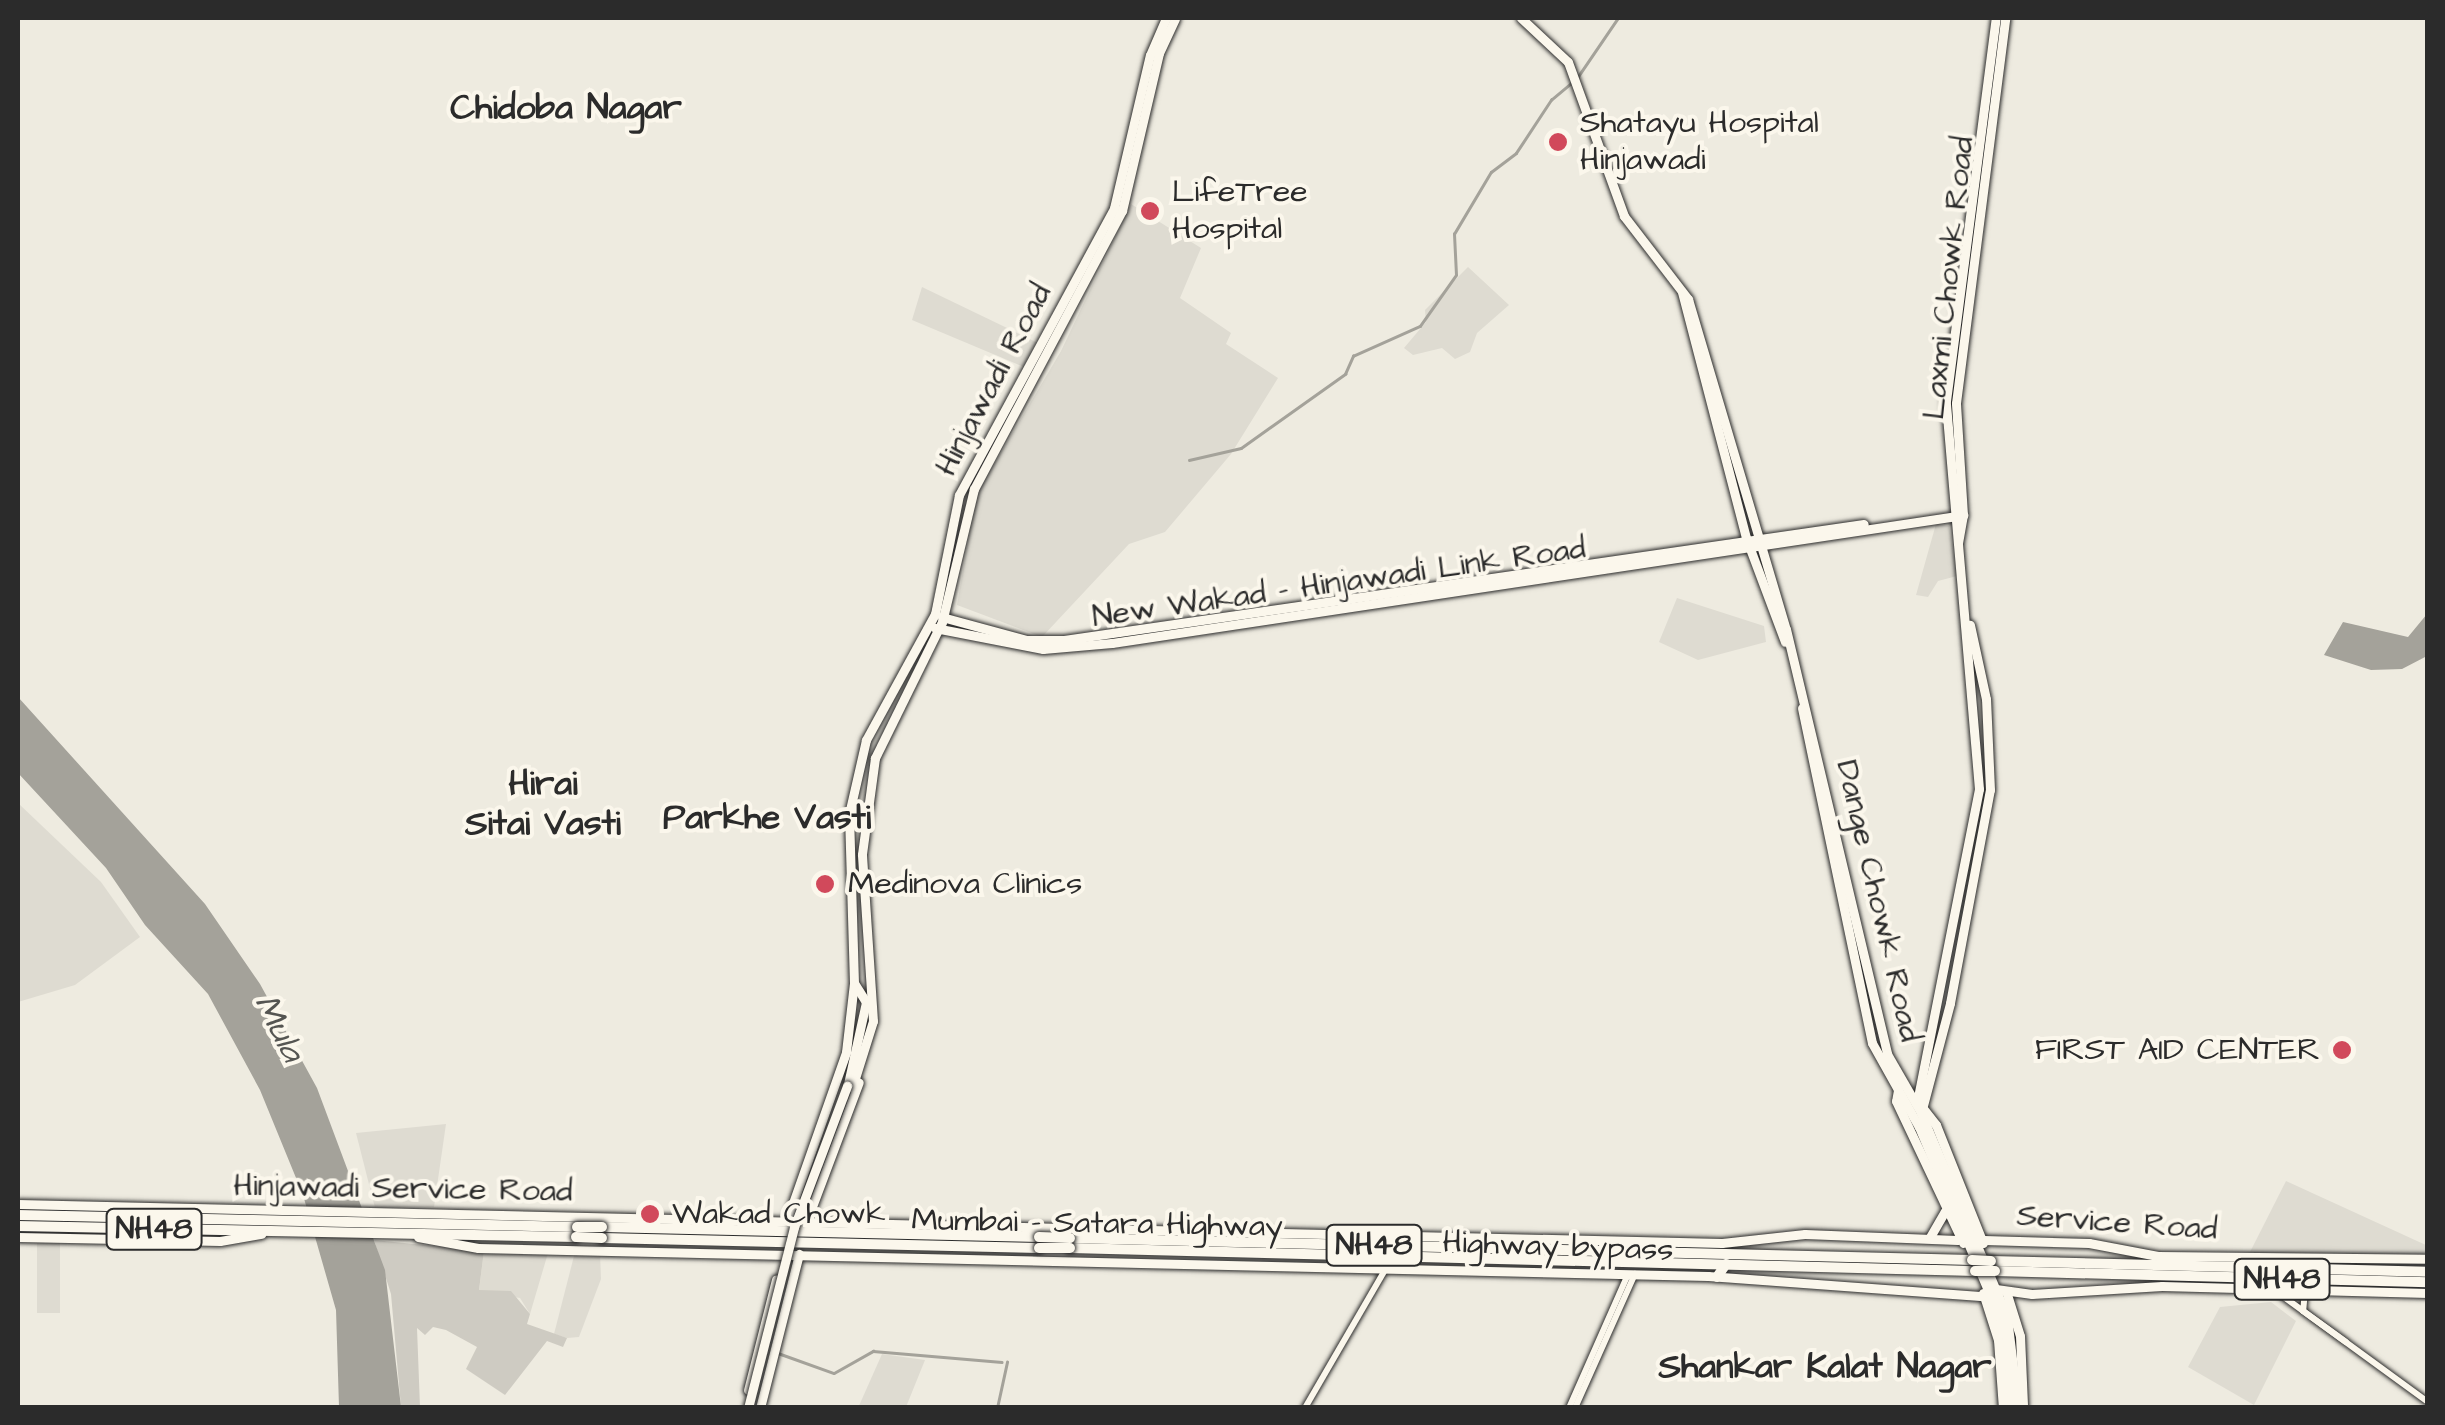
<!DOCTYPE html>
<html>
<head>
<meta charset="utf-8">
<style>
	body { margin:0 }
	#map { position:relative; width:2445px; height:1425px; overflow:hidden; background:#eeebe0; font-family:"Architects Daughter",sans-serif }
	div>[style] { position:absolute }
	.built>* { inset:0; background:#dedbd1; transform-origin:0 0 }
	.green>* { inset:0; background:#cecbc2 }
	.water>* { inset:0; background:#a4a29a }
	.stream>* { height:2.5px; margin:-1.25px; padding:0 1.25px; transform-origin:1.25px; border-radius:1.25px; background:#a4a29a }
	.roads { filter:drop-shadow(0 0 2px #2b2b2b) drop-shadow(0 0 2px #2b2b2b) }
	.minor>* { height:6px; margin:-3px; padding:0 3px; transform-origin:3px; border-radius:3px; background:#fbf7ec }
	.major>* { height:9px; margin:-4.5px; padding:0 4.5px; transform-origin:4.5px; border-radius:4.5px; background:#fbf7ec }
	.highway>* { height:10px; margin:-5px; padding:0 5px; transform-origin:5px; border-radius:5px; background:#fbf7ec }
	.bridges { filter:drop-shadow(0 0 2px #2b2b2b) drop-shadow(0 0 2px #2b2b2b) }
	.major-bridge>* { height:9px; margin:-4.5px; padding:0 4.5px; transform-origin:4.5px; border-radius:4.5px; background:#fbf7ec }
	.highway-bridge>* { height:10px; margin:-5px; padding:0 5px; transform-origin:5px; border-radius:5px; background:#fbf7ec }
	.dots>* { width:28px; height:28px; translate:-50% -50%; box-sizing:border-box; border:5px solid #fbf7ec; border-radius:50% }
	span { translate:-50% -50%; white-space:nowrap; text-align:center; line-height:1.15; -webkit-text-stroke:8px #fbf7ec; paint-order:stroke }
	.shield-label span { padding:2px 8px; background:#fbf7ec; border:2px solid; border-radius:8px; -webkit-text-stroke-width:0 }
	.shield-label { font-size:30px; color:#2b2b2b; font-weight:700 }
	.poi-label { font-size:32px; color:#2b2b2b }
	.left { translate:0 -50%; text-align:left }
	.right { translate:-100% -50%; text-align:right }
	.street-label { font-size:32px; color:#2b2b2b }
	.neighbourhood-label { font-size:35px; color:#2b2b2b; font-weight:700 }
	.water-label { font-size:35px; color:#555552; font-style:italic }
	.frame { position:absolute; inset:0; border:20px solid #2b2b2b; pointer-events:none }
</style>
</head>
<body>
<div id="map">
	<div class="built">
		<div style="clip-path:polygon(1131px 204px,1201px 248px,1180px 298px,1231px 333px,1226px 344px,1278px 378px,1231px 454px,1165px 532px,1129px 544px,1042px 637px,957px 605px,976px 495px,1061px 351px)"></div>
		<div style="clip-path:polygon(1468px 267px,1509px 305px,1477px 333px,1470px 352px,1455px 359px,1442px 348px,1413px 355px,1404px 348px,1426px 322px,1425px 310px)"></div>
		<div style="clip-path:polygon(922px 287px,1038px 343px,1024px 367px,912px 320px)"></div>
		<div style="clip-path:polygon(1936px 524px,1949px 526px,1957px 576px,1938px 581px,1928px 597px,1916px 595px)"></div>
		<div style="clip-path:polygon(1677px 598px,1764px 626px,1766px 642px,1698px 660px,1659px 642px)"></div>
		<div style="clip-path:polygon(18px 803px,101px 882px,140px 937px,75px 985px,18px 1002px)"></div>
		<div style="clip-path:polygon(446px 1124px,434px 1207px,375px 1208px,356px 1133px)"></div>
		<div style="clip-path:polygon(2286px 1181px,2428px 1246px,2427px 1257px,2249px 1254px)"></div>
		<div style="left:37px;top:1243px;width:23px;height:70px"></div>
		<div style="clip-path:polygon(484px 1251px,548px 1253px,530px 1314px,520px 1298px,479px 1291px)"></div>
		<div style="clip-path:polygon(575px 1252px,600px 1253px,601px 1279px,579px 1337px,567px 1338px,554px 1334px)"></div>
		<div style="clip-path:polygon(2271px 1302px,2296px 1321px,2254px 1405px,2188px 1367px,2220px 1307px)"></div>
		<div style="clip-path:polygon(882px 1354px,925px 1360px,906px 1407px,858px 1408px)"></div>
	</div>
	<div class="green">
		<div style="clip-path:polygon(374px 1240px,484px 1251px,479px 1290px,511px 1291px,530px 1314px,527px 1324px,567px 1338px,563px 1347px,547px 1341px,505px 1395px,466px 1369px,477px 1347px,446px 1330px,433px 1327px,425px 1335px,417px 1328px,420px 1407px,401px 1407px,391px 1294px)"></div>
	</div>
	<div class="water">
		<div style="clip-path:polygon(2427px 614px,2427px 656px,2402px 669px,2371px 670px,2324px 655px,2343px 622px,2408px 637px)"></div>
		<div style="clip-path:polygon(18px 697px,205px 904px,260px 984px,317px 1088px,385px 1270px,401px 1407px,339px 1407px,336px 1310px,303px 1195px,260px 1090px,208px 994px,145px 925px,106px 868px,18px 773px)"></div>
	</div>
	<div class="stream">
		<div style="left:1577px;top:78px;width:73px;rotate:-55.7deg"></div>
		<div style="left:1189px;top:460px;width:53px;rotate:-13deg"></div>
		<div style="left:1241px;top:448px;width:128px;rotate:-35.4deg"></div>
		<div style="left:1345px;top:374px;width:20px;rotate:-66deg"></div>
		<div style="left:1353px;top:356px;width:73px;rotate:-24.1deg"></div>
		<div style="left:1420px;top:326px;width:62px;rotate:-54.8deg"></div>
		<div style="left:1456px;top:275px;width:41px;rotate:-92.8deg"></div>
		<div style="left:1454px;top:234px;width:72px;rotate:-59.2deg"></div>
		<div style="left:1491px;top:172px;width:31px;rotate:-37deg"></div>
		<div style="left:1516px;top:153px;width:64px;rotate:-56.6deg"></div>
		<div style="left:1551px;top:100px;width:26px;rotate:-40deg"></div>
		<div style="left:778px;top:1353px;width:59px;rotate:19.7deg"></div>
		<div style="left:834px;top:1373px;width:45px;rotate:-29.4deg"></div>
		<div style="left:873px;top:1351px;width:129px;rotate:4.9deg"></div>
		<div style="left:997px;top:1408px;width:47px;rotate:-77.7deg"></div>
	</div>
	<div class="roads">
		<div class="minor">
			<div style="left:2273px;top:1289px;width:192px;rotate:36.1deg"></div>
			<div style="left:2305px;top:1290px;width:21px;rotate:95deg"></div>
			<div style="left:2303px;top:1311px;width:53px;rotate:35.8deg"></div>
			<div style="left:1305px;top:1408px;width:162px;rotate:-59.9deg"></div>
			<div style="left:1569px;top:1408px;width:146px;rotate:-66.2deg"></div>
			<div style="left:1575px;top:1408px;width:147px;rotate:-65.9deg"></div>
		</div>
		<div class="major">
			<div style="left:1521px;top:18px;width:64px;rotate:43.1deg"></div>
			<div style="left:1568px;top:62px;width:164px;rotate:70deg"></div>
			<div style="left:1624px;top:216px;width:105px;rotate:52.4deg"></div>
			<div style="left:1688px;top:299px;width:344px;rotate:73.5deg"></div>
			<div style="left:1786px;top:629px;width:437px;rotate:76.6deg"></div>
			<div style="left:1887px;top:1054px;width:68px;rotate:60deg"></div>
			<div style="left:1921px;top:1113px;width:221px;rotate:67.1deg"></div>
			<div style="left:2007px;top:1317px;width:92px;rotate:83.1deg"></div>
			<div style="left:1682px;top:292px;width:254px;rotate:75.4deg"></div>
			<div style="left:1746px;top:538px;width:111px;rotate:69.4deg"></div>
			<div style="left:1958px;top:543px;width:28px;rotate:-80deg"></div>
			<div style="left:1963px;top:515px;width:112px;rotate:-93.6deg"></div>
			<div style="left:1956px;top:403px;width:388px;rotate:-82.7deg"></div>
			<div style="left:942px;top:617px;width:87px;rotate:15.3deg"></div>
			<div style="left:1026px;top:640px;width:38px"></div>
			<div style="left:1064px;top:640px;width:808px;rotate:-8.25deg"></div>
			<div style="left:935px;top:628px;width:110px;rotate:11deg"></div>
			<div style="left:1043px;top:649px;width:69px;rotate:-5deg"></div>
			<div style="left:1112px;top:643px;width:861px;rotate:-8.55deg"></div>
			<div style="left:1802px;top:708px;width:342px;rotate:78.2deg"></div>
			<div style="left:1872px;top:1043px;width:96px;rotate:60.8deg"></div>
			<div style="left:1919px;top:1127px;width:208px;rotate:67.1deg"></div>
			<div style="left:2000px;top:1319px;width:90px;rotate:83.6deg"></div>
			<div style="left:848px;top:1084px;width:84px;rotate:-77.6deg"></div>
			<div style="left:866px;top:1002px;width:22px;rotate:-122deg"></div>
			<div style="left:852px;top:1088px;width:70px;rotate:-72.6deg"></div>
			<div style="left:873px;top:1021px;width:167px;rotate:-93.8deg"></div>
			<div style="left:862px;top:854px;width:97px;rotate:-82.3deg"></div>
			<div style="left:875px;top:758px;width:152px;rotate:-63.8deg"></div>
			<div style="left:942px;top:622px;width:137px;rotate:-76.5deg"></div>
			<div style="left:974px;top:489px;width:315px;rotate:-62deg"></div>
			<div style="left:1122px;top:211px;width:162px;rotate:-76.8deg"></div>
			<div style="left:1159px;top:53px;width:38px;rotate:-65deg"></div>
			<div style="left:1898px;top:1090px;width:11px;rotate:100deg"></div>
			<div style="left:1896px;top:1101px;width:157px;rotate:64.7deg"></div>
			<div style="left:1917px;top:1102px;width:319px;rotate:-78.8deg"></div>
			<div style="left:1979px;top:789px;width:389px;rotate:-94.9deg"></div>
			<div style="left:1946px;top:401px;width:386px;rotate:-82.6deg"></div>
			<div style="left:1922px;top:1107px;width:23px;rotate:52deg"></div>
			<div style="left:1936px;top:1125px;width:127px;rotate:68.3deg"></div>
			<div style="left:1921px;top:1113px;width:114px;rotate:-75.2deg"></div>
			<div style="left:1950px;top:1003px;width:217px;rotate:-79.4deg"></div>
			<div style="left:1990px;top:790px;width:91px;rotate:-92.5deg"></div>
			<div style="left:1986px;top:699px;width:76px;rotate:-102.2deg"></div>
			<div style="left:18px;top:1204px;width:1704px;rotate:1.31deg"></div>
			<div style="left:1722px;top:1243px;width:83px;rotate:-6.2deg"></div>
			<div style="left:1805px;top:1234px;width:152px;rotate:2.3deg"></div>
			<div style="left:787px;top:1220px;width:178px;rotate:-70.6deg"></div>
			<div style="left:846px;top:1052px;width:69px;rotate:-83.4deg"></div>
			<div style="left:854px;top:983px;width:169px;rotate:-91.7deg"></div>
			<div style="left:849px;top:814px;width:76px;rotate:-77.1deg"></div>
			<div style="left:866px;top:740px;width:144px;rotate:-61.3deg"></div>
			<div style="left:935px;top:614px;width:121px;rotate:-78.6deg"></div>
			<div style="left:959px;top:495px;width:326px;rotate:-61.6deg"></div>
			<div style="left:1114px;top:208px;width:157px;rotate:-76.8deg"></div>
			<div style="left:1150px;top:55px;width:40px;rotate:-66.6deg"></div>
			<div style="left:807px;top:1220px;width:147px;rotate:-69.4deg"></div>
			<div style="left:18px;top:1237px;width:202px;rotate:1.1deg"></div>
			<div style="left:220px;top:1241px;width:42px;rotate:-9.7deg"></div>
			<div style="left:418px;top:1237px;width:61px;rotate:10.4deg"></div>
			<div style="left:478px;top:1248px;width:1230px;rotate:1.3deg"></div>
			<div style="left:1708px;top:1276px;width:276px;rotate:4.2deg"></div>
			<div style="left:1930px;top:1237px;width:30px;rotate:-60deg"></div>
			<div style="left:1984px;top:1240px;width:105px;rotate:1.6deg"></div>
			<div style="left:2089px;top:1243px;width:70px;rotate:10.7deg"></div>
			<div style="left:2158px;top:1256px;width:270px;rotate:0.6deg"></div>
			<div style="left:1996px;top:1289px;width:36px;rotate:8deg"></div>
			<div style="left:2032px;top:1294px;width:130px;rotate:-3.5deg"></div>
			<div style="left:2162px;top:1286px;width:266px;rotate:1.5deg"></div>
			<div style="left:2006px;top:1291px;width:47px;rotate:72.7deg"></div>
			<div style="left:2020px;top:1336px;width:70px;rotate:87.5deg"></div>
			<div style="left:1983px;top:1293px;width:49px;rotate:72.3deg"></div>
			<div style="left:1998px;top:1340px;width:68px;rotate:85.8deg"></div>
			<div style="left:748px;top:1390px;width:114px;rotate:-75.8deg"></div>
			<div style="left:760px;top:1408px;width:159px;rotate:-75.8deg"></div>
		</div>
		<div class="highway">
			<div style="left:18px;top:1215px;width:559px;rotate:1.23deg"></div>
			<div style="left:18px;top:1226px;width:558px;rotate:1.13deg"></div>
			<div style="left:602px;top:1227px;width:437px;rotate:1.3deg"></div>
			<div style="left:602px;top:1238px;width:437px;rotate:1.3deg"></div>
			<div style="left:1070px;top:1238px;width:902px;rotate:1.4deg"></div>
			<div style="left:1070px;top:1248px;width:905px;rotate:1.46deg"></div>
			<div style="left:1991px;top:1261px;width:437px;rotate:1.4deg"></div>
			<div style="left:1995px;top:1271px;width:433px;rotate:1.5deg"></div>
			<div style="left:1717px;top:1277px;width:16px;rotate:-55deg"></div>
		</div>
	</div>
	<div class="bridges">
		<div class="major-bridge">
			<div style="left:748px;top:1408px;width:187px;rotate:-75.7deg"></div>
			<div style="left:794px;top:1227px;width:151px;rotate:-69.4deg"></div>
		</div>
		<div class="highway-bridge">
			<div style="left:577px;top:1227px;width:25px"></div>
			<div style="left:576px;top:1237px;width:26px;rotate:2deg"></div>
			<div style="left:1039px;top:1237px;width:31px;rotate:2deg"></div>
			<div style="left:1039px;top:1248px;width:31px"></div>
			<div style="left:1972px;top:1260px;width:19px;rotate:3deg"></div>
			<div style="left:1975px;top:1271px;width:20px"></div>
		</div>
	</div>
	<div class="dots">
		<div style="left:1558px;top:142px;background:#d1495b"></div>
		<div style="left:1150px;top:211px;background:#d1495b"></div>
		<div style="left:825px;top:884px;background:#d1495b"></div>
		<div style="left:2342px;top:1050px;background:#d1495b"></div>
		<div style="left:650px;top:1214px;background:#d1495b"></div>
	</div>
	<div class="shield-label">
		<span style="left:154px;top:1229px">NH48</span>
		<span style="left:1374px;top:1245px">NH48</span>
		<span style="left:2282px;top:1279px">NH48</span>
	</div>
	<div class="poi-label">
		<span class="left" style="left:1580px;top:142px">Shatayu Hospital<br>Hinjawadi</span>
		<span class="left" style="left:1172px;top:211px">LifeTree<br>Hospital</span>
		<span class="left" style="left:848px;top:884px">Medinova Clinics</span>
		<span class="right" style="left:2320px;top:1050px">FIRST AID CENTER</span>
		<span class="left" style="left:672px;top:1214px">Wakad Chowk</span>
	</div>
	<div class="street-label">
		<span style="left:1949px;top:278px;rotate:-84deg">Laxmi Chowk Road</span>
		<span style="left:994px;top:380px;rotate:-62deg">Hinjawadi Road</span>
		<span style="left:1339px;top:583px;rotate:-8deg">New Wakad - Hinjawadi Link Road</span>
		<span style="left:1878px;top:901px;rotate:77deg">Dange Chowk Road</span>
		<span style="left:403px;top:1189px;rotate:1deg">Hinjawadi Service Road</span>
		<span style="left:2117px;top:1223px;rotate:4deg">Service Road</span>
		<span style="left:1097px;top:1224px;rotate:1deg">Mumbai - Satara Highway</span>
		<span style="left:1558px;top:1247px;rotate:2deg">Highway bypass</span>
	</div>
	<div class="neighbourhood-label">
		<span style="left:566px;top:108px">Chidoba Nagar</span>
		<span style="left:543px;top:804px">Hirai<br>Sitai Vasti</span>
		<span style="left:767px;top:818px">Parkhe Vasti</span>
		<span style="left:1825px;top:1367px">Shankar Kalat Nagar</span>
	</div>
	<div class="water-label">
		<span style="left:279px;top:1028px;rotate:63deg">Mula</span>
	</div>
	<div class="frame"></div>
</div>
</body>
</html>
